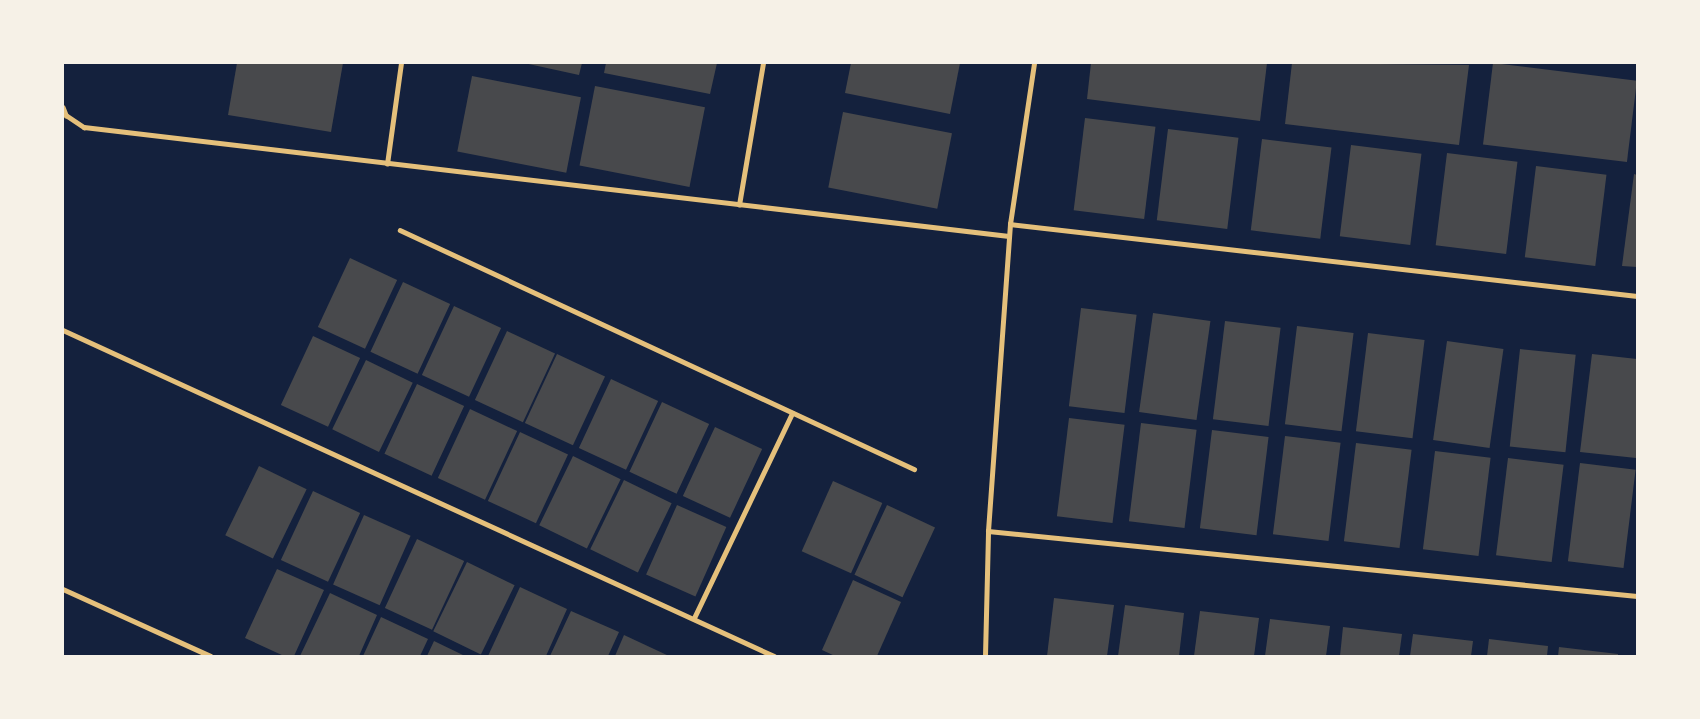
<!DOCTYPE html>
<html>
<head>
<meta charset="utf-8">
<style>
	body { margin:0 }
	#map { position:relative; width:1700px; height:719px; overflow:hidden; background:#14213d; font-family:"Source Sans 3",sans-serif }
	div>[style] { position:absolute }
	.building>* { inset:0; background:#48494c; transform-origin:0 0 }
	.service>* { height:4.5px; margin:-2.25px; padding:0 2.25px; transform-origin:2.25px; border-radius:2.25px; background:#e5c07b }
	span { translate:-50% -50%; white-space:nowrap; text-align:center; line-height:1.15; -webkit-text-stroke:4.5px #f6f1e7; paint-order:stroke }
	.frame { position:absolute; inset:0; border:64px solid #f6f1e7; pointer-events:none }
</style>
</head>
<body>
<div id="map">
	<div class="building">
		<div style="clip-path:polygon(237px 63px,343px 63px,331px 132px,228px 115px)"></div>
		<div style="clip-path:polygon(524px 63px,582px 63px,579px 75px)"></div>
		<div style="clip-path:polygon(606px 63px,717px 63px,710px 94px,604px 73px)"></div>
		<div style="clip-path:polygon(851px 63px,960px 63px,950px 114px,845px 93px)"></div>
		<div style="clip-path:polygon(1091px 63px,1267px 63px,1260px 121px,1087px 99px)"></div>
		<div style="clip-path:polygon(1292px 63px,1469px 65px,1459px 145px,1285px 124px)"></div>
		<div style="left:1493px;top:63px;width:145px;height:82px;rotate:7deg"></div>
		<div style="left:472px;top:76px;width:111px;height:77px;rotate:11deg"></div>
		<div style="left:595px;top:86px;width:112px;height:81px;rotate:11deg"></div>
		<div style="left:843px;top:112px;width:111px;height:77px;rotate:11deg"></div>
		<div style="left:1085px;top:118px;width:71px;height:93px;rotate:7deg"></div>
		<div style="left:1168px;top:129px;width:71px;height:92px;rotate:7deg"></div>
		<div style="left:1262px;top:139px;width:70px;height:92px;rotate:7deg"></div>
		<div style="left:1351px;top:145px;width:71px;height:92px;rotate:7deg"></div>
		<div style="left:1447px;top:153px;width:71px;height:93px;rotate:7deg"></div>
		<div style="left:1536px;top:166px;width:71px;height:92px;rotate:7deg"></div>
		<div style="clip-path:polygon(1634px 174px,1637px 175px,1637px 267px,1622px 266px)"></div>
		<div style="left:350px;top:258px;width:52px;height:76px;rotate:25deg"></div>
		<div style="left:403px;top:282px;width:52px;height:77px;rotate:25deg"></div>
		<div style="left:454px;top:306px;width:52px;height:76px;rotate:25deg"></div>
		<div style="left:1081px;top:308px;width:56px;height:99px;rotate:7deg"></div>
		<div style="left:1153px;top:313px;width:58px;height:100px;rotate:8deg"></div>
		<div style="left:1225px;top:321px;width:56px;height:99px;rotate:7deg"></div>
		<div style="left:1297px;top:326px;width:57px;height:99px;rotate:7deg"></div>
		<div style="left:507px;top:331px;width:53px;height:76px;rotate:25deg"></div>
		<div style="left:1368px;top:333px;width:57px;height:99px;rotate:7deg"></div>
		<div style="left:313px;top:336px;width:52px;height:76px;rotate:25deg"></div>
		<div style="left:1447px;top:341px;width:57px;height:100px;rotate:8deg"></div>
		<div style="left:1520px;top:349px;width:56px;height:98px;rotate:6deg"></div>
		<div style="left:557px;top:354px;width:53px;height:76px;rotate:25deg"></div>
		<div style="clip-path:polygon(1592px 354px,1637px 359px,1636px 458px,1580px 452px)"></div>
		<div style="left:366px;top:360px;width:52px;height:77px;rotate:26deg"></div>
		<div style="left:611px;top:379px;width:52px;height:76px;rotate:25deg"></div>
		<div style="left:417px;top:384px;width:52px;height:77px;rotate:25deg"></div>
		<div style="left:662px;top:402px;width:52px;height:77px;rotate:25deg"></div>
		<div style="left:470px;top:409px;width:52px;height:76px;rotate:25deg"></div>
		<div style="left:1069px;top:418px;width:56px;height:99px;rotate:7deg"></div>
		<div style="left:1141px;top:423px;width:56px;height:99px;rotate:7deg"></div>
		<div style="left:715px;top:427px;width:52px;height:76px;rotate:25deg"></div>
		<div style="left:1212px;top:430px;width:57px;height:99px;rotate:7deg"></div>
		<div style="left:520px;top:432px;width:53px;height:76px;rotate:25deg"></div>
		<div style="left:1285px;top:436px;width:56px;height:99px;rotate:7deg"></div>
		<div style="left:1356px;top:443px;width:56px;height:99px;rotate:7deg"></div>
		<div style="left:1435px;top:451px;width:56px;height:99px;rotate:7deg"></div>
		<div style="left:573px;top:456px;width:53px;height:77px;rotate:26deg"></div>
		<div style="left:1508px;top:458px;width:56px;height:98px;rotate:7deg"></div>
		<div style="left:1580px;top:463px;width:56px;height:99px;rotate:7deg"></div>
		<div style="left:259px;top:466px;width:53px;height:77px;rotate:26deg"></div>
		<div style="left:624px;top:480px;width:53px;height:77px;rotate:26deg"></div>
		<div style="left:833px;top:481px;width:54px;height:77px;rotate:24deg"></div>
		<div style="left:313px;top:491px;width:52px;height:76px;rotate:25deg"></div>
		<div style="left:677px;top:505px;width:54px;height:76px;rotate:24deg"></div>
		<div style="left:887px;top:505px;width:53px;height:77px;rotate:25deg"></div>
		<div style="left:364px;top:515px;width:51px;height:76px;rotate:24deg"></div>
		<div style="left:417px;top:539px;width:52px;height:76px;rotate:25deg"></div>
		<div style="left:467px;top:562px;width:53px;height:77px;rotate:26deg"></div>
		<div style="clip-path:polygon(277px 569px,324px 590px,294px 656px,284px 656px,245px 638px)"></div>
		<div style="clip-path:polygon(853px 580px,901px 602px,877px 656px,835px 656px,822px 650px)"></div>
		<div style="clip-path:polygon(520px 587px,567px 609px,546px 656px,488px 656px)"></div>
		<div style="clip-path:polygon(330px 593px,377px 615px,359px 656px,300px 656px)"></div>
		<div style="clip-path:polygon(1054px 598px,1114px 605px,1107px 656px,1047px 656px)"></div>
		<div style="clip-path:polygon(1125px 605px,1184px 613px,1179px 656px,1118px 656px)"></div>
		<div style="clip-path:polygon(571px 611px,619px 632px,608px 656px,550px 656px)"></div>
		<div style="clip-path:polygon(1200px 611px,1259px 618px,1254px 656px,1194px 656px)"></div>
		<div style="clip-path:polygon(381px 617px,428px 639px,420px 656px,363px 656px)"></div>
		<div style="clip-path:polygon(1270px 619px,1330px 626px,1326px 656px,1265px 656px)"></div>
		<div style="clip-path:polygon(1343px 627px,1402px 634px,1399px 656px,1340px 656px)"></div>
		<div style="clip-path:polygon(1413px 634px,1473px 641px,1471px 656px,1410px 656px)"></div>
		<div style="clip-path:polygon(624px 635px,669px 656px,615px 656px)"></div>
		<div style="clip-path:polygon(1489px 639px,1548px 646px,1547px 656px,1487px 656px)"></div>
		<div style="clip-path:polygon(434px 641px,465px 656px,427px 656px)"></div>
		<div style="clip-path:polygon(1559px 647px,1618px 654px,1618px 656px,1558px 656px)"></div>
	</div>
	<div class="service">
		<div style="left:63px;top:107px;width:9px;rotate:69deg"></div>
		<div style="left:66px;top:115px;width:22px;rotate:34deg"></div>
		<div style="left:84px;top:127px;width:931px;rotate:6.72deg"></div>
		<div style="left:387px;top:164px;width:102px;rotate:-82.1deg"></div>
		<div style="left:739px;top:205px;width:144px;rotate:-80.4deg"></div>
		<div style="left:1010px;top:224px;width:631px;rotate:6.55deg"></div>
		<div style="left:400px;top:230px;width:567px;rotate:24.94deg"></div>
		<div style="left:63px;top:330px;width:782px;rotate:24.63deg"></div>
		<div style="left:988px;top:531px;width:652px;rotate:5.72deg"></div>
		<div style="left:63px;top:589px;width:162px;rotate:24.4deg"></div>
		<div style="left:694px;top:618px;width:227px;rotate:-64.4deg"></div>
		<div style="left:985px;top:656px;width:125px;rotate:-88.6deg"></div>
		<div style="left:988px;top:531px;width:308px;rotate:-85.9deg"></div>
		<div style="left:1010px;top:224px;width:163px;rotate:-81.5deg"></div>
	</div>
	<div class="frame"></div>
</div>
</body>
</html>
